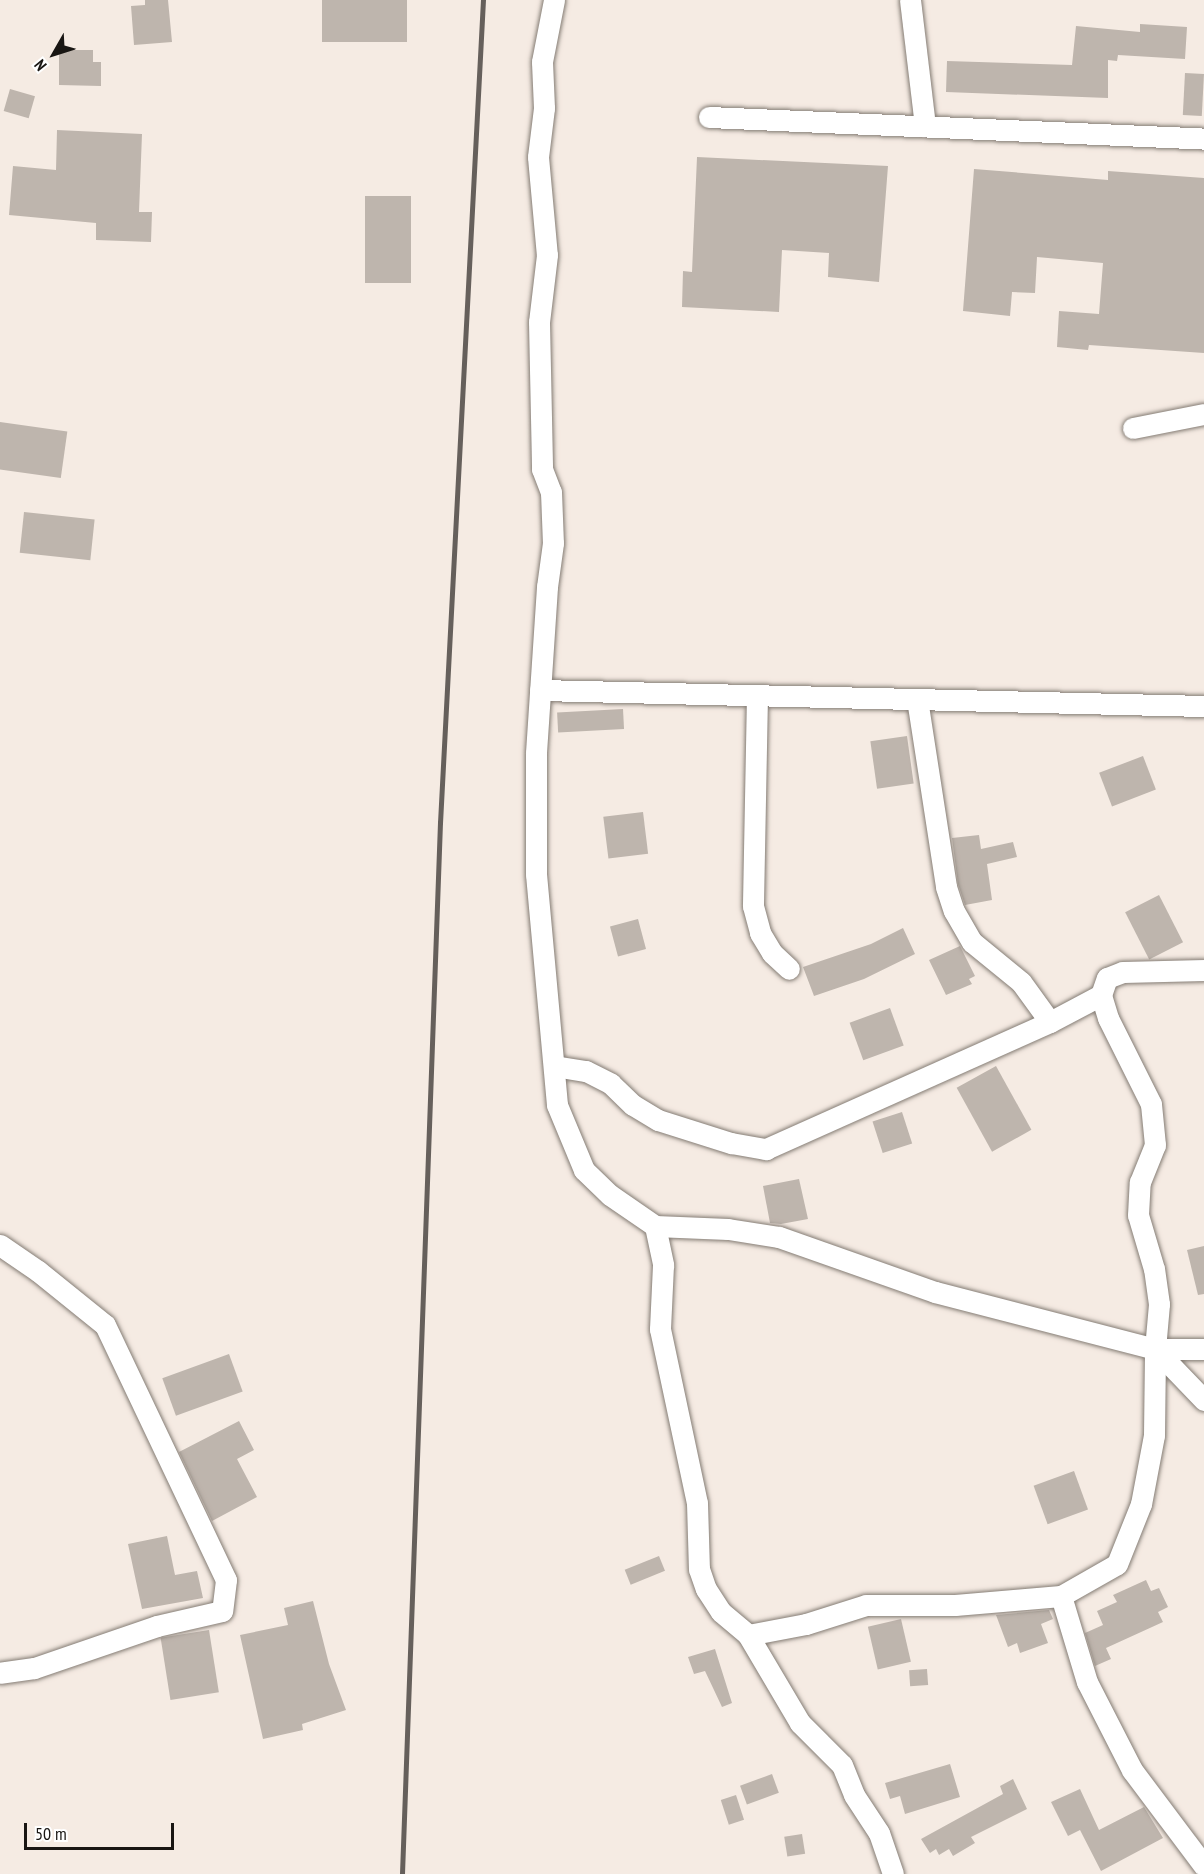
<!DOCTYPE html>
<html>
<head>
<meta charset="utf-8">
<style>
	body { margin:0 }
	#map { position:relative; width:1204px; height:1874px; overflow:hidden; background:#f5ebe3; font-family:"PT Sans Narrow",sans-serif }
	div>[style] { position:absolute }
	.building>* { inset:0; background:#beb5ad; transform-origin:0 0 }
	.roads { filter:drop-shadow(0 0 2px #847c74) drop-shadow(0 0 2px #847c74) }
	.minor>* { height:21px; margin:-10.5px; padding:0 10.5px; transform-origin:10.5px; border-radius:10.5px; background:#fff }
	.rail>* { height:4.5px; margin:-2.25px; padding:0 2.25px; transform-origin:2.25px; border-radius:2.25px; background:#66605c }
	span { translate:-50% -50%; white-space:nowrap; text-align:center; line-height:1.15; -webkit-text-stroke:4.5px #fff; paint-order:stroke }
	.north { position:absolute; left:24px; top:24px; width:60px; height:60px; -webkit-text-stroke:4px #fff; paint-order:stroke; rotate:231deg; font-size:16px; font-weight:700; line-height:24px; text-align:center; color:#191613 }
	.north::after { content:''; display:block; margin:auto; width:21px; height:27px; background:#191613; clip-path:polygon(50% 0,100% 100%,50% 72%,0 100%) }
	.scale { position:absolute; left:24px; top:1823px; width:150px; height:27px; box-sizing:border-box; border:3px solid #191613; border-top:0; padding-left:8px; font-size:18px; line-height:21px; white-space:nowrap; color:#191613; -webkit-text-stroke:4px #fff; paint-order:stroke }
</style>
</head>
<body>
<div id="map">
	<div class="building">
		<div style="clip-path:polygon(145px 0,168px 0,172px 42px,134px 45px,131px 6px,145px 5px)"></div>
		<div style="left:322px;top:0;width:85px;height:42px"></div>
		<div style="clip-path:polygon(1140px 24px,1187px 27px,1185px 59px,1118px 55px,1117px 61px,1108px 60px,1108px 98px,946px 92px,947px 61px,1072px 65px,1076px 26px,1140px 32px)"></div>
		<div style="clip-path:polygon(59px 50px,93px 50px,93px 62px,101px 62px,101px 86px,59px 85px)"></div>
		<div style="left:1185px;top:73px;width:19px;height:42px;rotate:3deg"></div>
		<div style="left:10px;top:89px;width:26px;height:23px;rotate:16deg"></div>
		<div style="clip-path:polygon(57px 130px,142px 134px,139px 212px,152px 212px,151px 242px,96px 240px,96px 223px,9px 215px,13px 166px,56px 170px)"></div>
		<div style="clip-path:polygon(697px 157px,888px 166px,879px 282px,828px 277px,829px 253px,782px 250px,779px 312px,682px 307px,683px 271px,692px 272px)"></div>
		<div style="clip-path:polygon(974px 169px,1108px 180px,1108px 171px,1204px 178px,1204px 353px,1089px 345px,1088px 350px,1057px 347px,1059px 311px,1099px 314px,1103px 263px,1037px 257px,1035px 293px,1012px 292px,1010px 316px,963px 311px)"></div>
		<div style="left:365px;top:196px;width:46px;height:87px"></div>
		<div style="left:0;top:422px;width:68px;height:47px;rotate:8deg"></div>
		<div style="left:24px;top:512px;width:71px;height:41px;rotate:6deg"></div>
		<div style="left:623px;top:709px;width:20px;height:66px;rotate:87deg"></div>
		<div style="left:907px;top:736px;width:48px;height:37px;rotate:82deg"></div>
		<div style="left:1143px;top:756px;width:36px;height:47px;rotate:69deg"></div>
		<div style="left:643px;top:812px;width:42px;height:40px;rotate:83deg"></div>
		<div style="clip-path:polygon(979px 835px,981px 849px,1013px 842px,1017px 857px,987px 864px,992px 900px,965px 905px,958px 884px,952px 838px)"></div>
		<div style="left:1159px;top:895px;width:53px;height:38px;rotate:63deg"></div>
		<div style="left:638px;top:919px;width:31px;height:29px;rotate:75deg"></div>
		<div style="clip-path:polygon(903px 928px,915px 954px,864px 979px,814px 996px,803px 967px,871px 944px)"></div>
		<div style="clip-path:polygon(960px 946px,975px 976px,969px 979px,972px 984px,946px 995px,929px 960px)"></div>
		<div style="left:890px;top:1008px;width:40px;height:43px;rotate:70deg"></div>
		<div style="left:996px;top:1066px;width:73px;height:45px;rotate:61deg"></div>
		<div style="left:902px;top:1112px;width:33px;height:31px;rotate:72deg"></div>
		<div style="clip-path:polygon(799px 1179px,808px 1219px,781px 1224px,770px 1223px,763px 1186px)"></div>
		<div style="clip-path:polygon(1204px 1246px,1204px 1294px,1198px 1295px,1187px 1250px)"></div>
		<div style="left:229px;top:1354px;width:40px;height:71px;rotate:70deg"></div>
		<div style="clip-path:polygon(239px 1421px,254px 1450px,237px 1459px,257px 1497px,212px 1521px,179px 1452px)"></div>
		<div style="left:1074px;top:1471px;width:41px;height:43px;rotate:70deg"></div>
		<div style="clip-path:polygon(167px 1536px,175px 1575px,197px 1571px,203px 1598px,142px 1609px,128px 1544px)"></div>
		<div style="left:659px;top:1556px;width:16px;height:37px;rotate:68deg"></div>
		<div style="clip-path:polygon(1146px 1580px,1151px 1591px,1159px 1588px,1168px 1607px,1158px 1612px,1163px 1622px,1106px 1648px,1111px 1659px,1095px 1666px,1085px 1633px,1103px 1625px,1097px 1611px,1117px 1602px,1113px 1595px)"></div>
		<div style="clip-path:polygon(313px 1601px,329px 1664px,346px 1710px,302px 1724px,303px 1730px,263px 1739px,240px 1635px,288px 1625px,284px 1608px)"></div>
		<div style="clip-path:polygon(1049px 1610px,1053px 1619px,1041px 1624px,1048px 1643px,1020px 1653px,1017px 1643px,1008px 1647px,996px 1615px)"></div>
		<div style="left:901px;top:1619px;width:44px;height:34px;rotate:77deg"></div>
		<div style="left:209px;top:1630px;width:63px;height:49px;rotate:81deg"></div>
		<div style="clip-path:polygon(715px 1649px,732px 1703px,722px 1707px,705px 1671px,694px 1674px,688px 1657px)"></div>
		<div style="left:927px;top:1669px;width:16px;height:18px;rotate:86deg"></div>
		<div style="clip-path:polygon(950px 1764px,960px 1797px,905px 1814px,900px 1796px,890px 1799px,885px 1783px)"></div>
		<div style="left:772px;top:1774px;width:20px;height:34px;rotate:70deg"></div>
		<div style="clip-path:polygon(1013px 1779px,1027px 1809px,971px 1837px,975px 1843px,953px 1856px,949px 1849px,939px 1855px,936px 1849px,930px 1853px,921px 1839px,1003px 1794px,1000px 1786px)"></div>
		<div style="clip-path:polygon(1080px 1789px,1099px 1830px,1144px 1807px,1163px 1838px,1101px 1871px,1080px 1830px,1068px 1836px,1051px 1802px)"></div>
		<div style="left:736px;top:1795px;width:26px;height:16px;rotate:72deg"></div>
		<div style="left:802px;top:1834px;width:20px;height:18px;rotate:81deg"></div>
	</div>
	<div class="roads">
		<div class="minor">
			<div style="left:554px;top:0;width:63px;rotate:101deg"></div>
			<div style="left:542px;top:62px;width:46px;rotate:87.5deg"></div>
			<div style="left:544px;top:108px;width:49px;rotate:97deg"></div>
			<div style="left:538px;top:157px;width:98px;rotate:84.8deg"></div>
			<div style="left:547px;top:255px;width:67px;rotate:96.8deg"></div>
			<div style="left:539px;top:322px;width:147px;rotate:88.8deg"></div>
			<div style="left:542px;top:469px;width:25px;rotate:69deg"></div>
			<div style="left:551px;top:492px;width:51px;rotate:87.8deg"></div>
			<div style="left:553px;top:543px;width:44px;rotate:97.8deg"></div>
			<div style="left:547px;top:587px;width:166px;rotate:93.8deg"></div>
			<div style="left:536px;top:753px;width:121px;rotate:90deg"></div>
			<div style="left:536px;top:874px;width:232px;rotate:84.8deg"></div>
			<div style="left:557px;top:1105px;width:70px;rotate:67.4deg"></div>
			<div style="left:584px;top:1170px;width:36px;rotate:44deg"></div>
			<div style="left:610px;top:1195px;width:55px;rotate:34.6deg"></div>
			<div style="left:655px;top:1226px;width:73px;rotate:2.4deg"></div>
			<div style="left:728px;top:1229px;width:52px;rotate:8.9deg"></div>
			<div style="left:779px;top:1237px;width:165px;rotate:19.4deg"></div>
			<div style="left:935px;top:1292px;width:227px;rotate:14.5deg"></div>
			<div style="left:1155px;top:1349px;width:49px"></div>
			<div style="left:910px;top:0;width:127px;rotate:83.2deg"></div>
			<div style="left:709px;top:117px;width:495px;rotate:2.5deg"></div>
			<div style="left:1133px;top:428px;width:72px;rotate:-11.2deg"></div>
			<div style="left:540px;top:690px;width:664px;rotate:1.38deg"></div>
			<div style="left:757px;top:695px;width:211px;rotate:91.1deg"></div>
			<div style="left:753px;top:906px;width:28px;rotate:75deg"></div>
			<div style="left:760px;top:933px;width:23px;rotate:59deg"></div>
			<div style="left:772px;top:953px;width:23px;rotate:43deg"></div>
			<div style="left:917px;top:699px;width:190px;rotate:81.2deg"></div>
			<div style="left:946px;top:887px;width:25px;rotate:72deg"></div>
			<div style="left:954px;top:911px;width:36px;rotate:60deg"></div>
			<div style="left:972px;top:942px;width:63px;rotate:39.2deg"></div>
			<div style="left:1021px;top:982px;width:49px;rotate:54.1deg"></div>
			<div style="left:1050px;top:1022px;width:58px;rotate:-27.9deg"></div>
			<div style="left:554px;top:1066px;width:32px;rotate:9deg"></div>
			<div style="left:586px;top:1071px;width:28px;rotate:27deg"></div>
			<div style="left:611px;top:1084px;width:30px;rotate:44deg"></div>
			<div style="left:633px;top:1105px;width:29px;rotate:31deg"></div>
			<div style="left:658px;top:1120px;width:77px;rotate:17.5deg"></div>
			<div style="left:731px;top:1143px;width:36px;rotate:10deg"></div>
			<div style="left:766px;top:1149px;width:311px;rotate:-24.1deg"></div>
			<div style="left:655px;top:1226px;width:40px;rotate:78deg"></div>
			<div style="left:663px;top:1265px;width:64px;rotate:92.7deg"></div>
			<div style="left:660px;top:1329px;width:178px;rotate:78deg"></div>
			<div style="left:697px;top:1503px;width:66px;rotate:88.3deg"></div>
			<div style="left:699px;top:1569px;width:21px;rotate:71deg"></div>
			<div style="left:706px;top:1589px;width:27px;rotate:57deg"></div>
			<div style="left:721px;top:1612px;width:35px;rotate:40deg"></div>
			<div style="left:748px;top:1635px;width:102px;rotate:59.4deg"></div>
			<div style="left:800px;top:1723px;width:59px;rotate:45deg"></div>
			<div style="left:842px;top:1765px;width:32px;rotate:68deg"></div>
			<div style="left:854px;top:1795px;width:45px;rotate:56.7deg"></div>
			<div style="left:879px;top:1833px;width:43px;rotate:71.1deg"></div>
			<div style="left:0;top:1245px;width:46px;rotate:34.4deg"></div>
			<div style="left:38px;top:1271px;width:86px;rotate:38.9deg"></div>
			<div style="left:105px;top:1325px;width:282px;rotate:64.6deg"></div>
			<div style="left:226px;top:1580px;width:31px;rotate:97deg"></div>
			<div style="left:222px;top:1611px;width:67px;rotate:167deg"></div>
			<div style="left:157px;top:1626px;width:130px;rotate:161.1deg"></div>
			<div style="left:34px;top:1668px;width:34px;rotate:172deg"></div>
			<div style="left:1155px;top:1349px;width:71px;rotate:46.1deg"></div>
			<div style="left:1061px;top:1596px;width:90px;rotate:73.2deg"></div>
			<div style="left:1087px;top:1682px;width:99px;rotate:62.9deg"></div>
			<div style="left:1132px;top:1770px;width:120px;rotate:53.1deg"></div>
			<div style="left:748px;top:1635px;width:59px;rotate:-10.7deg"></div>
			<div style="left:806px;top:1624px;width:63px;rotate:-17.6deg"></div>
			<div style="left:866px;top:1605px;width:89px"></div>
			<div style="left:955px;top:1605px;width:106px;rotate:-4.9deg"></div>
			<div style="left:1061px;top:1596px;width:64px;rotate:-29.7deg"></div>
			<div style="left:1117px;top:1564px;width:65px;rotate:-68.2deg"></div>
			<div style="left:1141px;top:1504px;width:70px;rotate:-79.3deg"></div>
			<div style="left:1154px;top:1435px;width:86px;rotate:-89.3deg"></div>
			<div style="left:1155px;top:1349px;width:45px;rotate:-84.9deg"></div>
			<div style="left:1159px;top:1304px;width:35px;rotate:-98deg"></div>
			<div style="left:1154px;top:1269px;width:56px;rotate:-106.5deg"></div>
			<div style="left:1138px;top:1215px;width:33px;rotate:-87deg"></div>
			<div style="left:1140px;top:1182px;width:40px;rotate:-68deg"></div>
			<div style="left:1155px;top:1145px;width:41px;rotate:-95.6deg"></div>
			<div style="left:1151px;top:1104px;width:96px;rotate:-116.6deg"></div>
			<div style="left:1108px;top:1018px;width:24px;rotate:-107deg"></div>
			<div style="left:1101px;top:995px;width:18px;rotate:-71deg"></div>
			<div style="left:1107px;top:978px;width:17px;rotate:-21deg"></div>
			<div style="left:1123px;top:972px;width:81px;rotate:-1.4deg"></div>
		</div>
	</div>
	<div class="rail">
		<div style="left:402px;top:1874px;width:1052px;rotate:-87.93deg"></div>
		<div style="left:440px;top:823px;width:824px;rotate:-87.01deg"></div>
	</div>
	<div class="north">N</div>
	<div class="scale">50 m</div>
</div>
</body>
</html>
